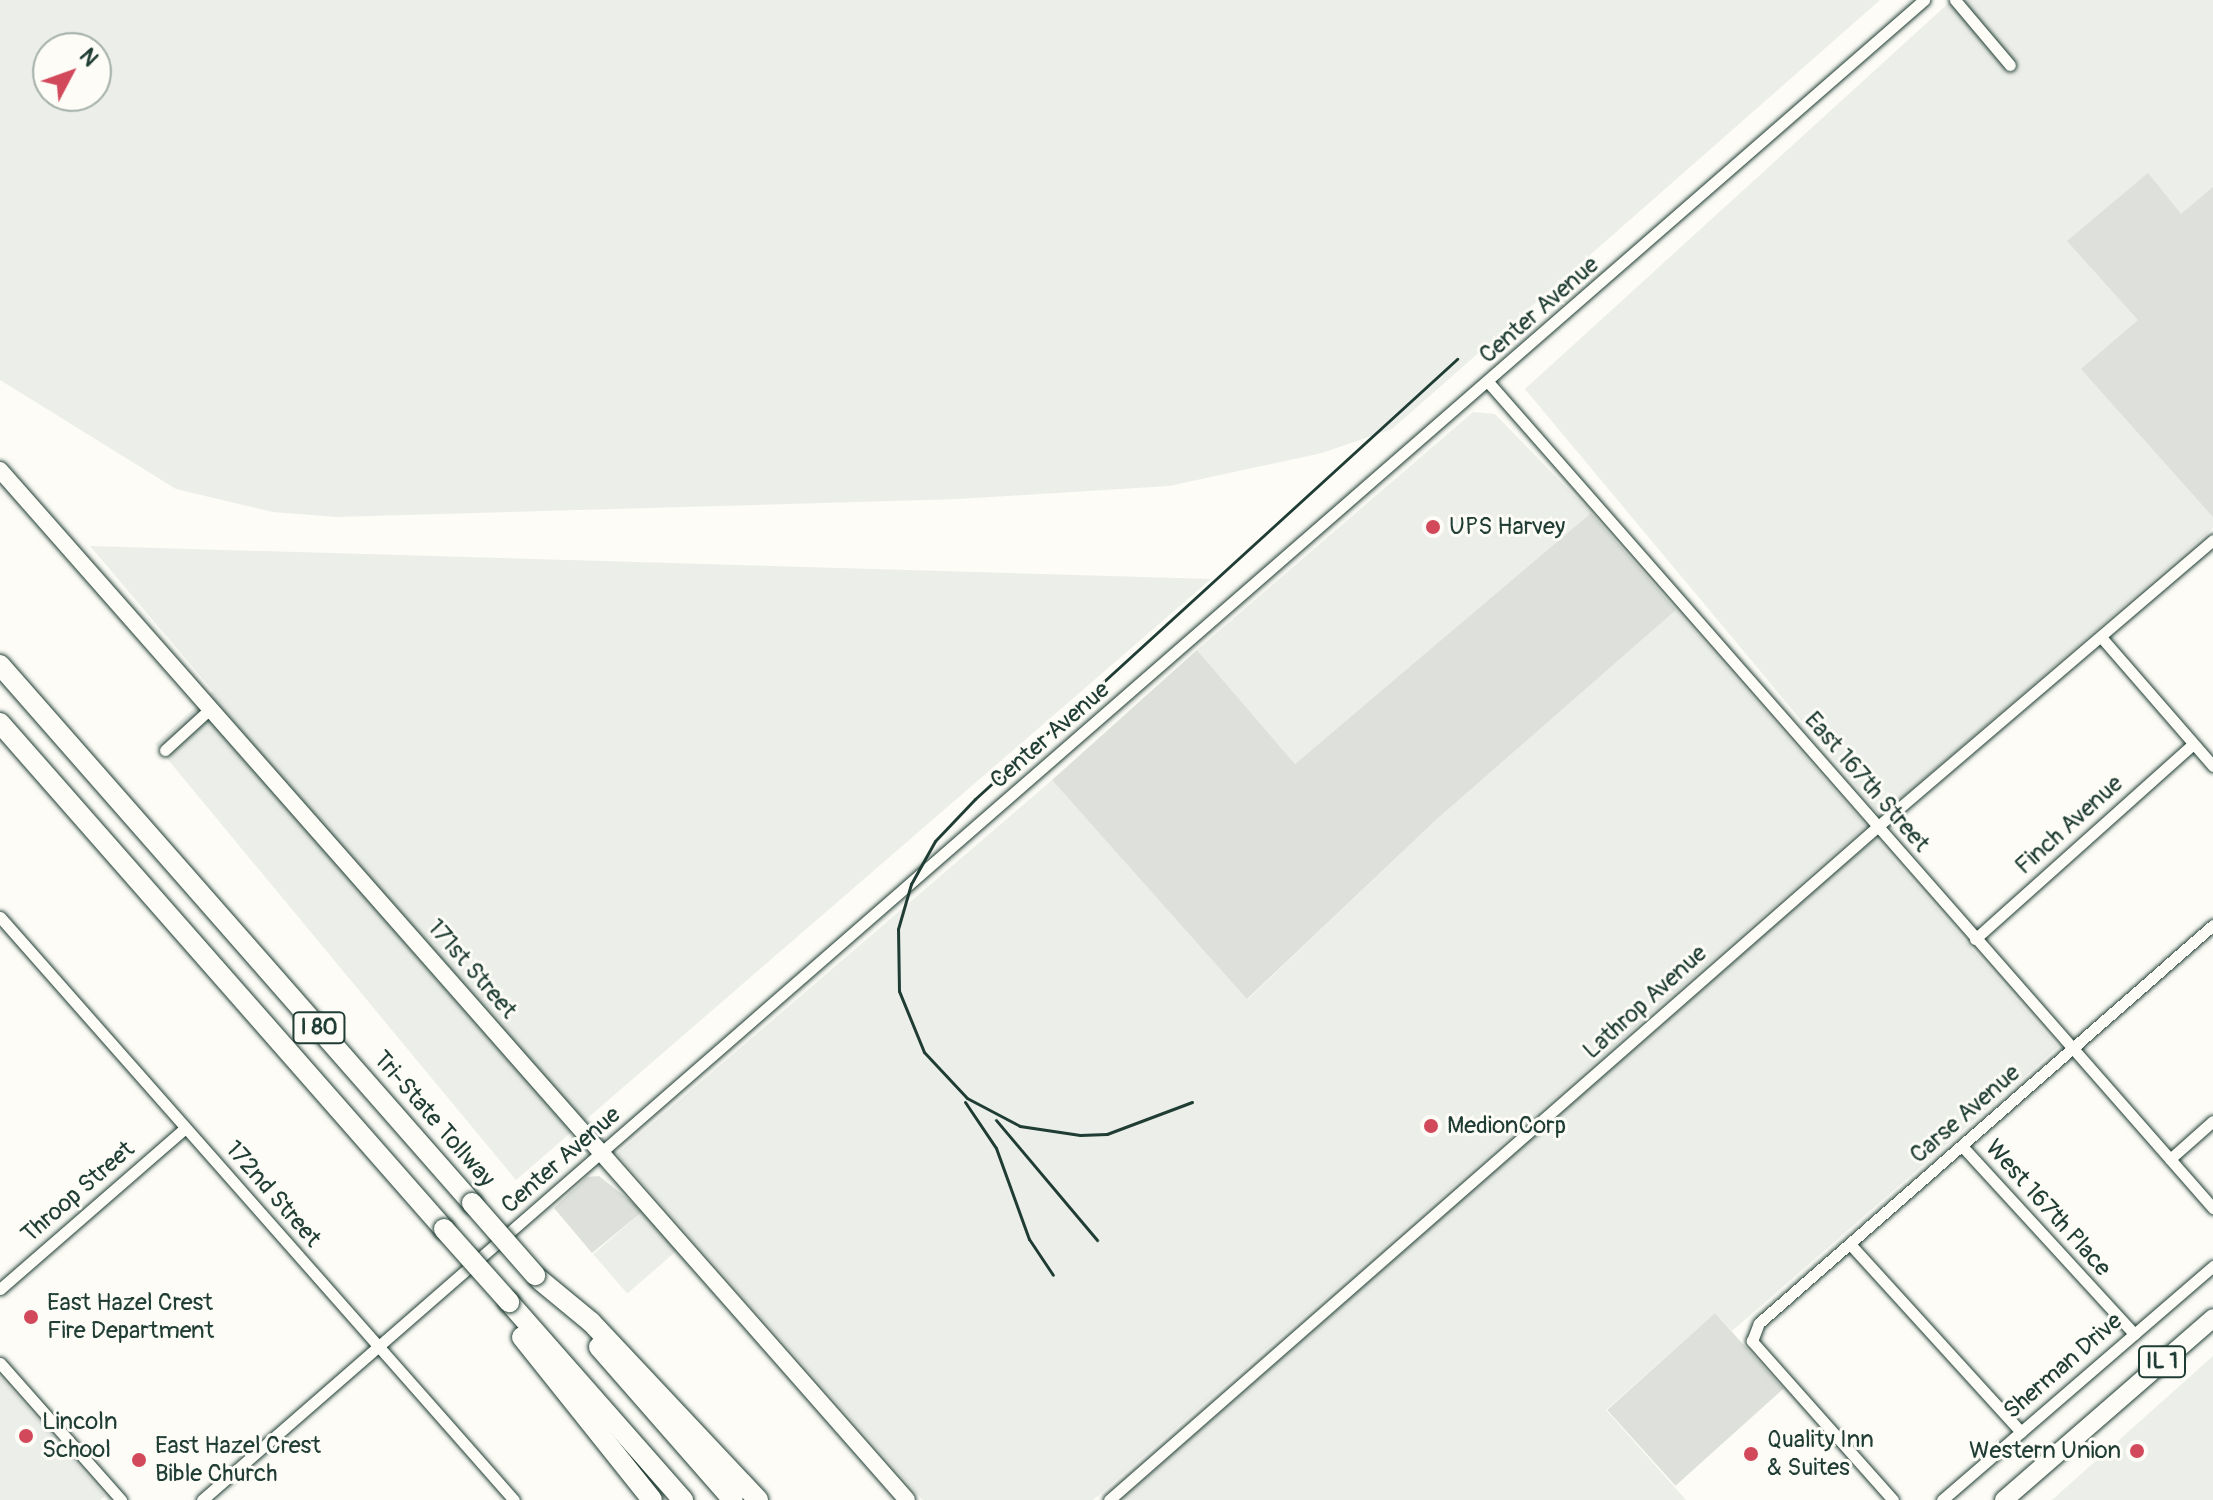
<!DOCTYPE html>
<html>
<head>
<meta charset="utf-8">
<style>
	body { margin:0 }
	#map { position:relative; width:2213px; height:1500px; overflow:hidden; background:#fdfcf7; font-family:Pangolin,sans-serif }
	div>[style] { position:absolute }
	.built>* { inset:0; background:#eceee9; transform-origin:0 0 }
	.green>* { inset:0; background:#dde0db; transform-origin:0 0 }
	.roads { filter:drop-shadow(0 0 2px #1f3d34) drop-shadow(0 0 2px #1f3d34) }
	.street>* { height:11px; margin:-5.5px; padding:0 5.5px; transform-origin:5.5px; border-radius:5.5px; background:#fdfcf7 }
	.secondary>* { height:16px; margin:-8px; padding:0 8px; transform-origin:8px; border-radius:8px; background:#fdfcf7 }
	.primary>* { height:18px; margin:-9px; padding:0 9px; transform-origin:9px; border-radius:9px; background:#fdfcf7 }
	.highway>* { height:20px; margin:-10px; padding:0 10px; transform-origin:10px; border-radius:10px; background:#fdfcf7 }
	.rail>* { height:3px; margin:-1.5px; padding:0 1.5px; transform-origin:1.5px; border-radius:1.5px; background:#1f3d34 }
	.bridges { filter:drop-shadow(0 0 2px #1f3d34) drop-shadow(0 0 2px #1f3d34) }
	.highway-bridge>* { height:20px; margin:-10px; padding:0 10px; transform-origin:10px; border-radius:10px; background:#fdfcf7 }
	.dots>* { width:22px; height:22px; translate:-50% -50%; box-sizing:border-box; border:4px solid #fdfcf7; border-radius:50% }
	span { translate:-50% -50%; white-space:nowrap; text-align:center; line-height:1.15; -webkit-text-stroke:6px #fdfcf7; paint-order:stroke }
	.shield-label span { padding:2px 6px; background:#fdfcf7; border:2px solid; border-radius:6px; -webkit-text-stroke-width:0 }
	.shield-label { font-size:22px; color:#1f3d34; font-weight:700 }
	.street-label { font-size:24px; color:#1f3d34 }
	.poi-label { font-size:24px; color:#1f3d34 }
	.left { translate:0 -50%; text-align:left }
	.right { translate:-100% -50%; text-align:right }
	.north { position:absolute; left:32px; top:32px; width:80px; height:80px; box-sizing:border-box; background:#fdfcf7; border:2px solid #a4b0a9; border-radius:50%; rotate:49deg; font-size:22px; font-weight:700; line-height:32px; text-align:center; color:#1f3d34 }
	.north::after { content:''; display:block; margin:auto; width:28px; height:36px; background:#d1495b; clip-path:polygon(50% 0,100% 100%,50% 72%,0 100%) }
</style>
</head>
<body>
<div id="map">
	<div class="built">
		<div style="clip-path:polygon(evenodd,0 0,1880px 0,1392px 429px,1322px 453px,1169px 486px,959px 499px,336px 517px,273px 512px,176px 489px,0 380px,0 0,48px 48px,96px 48px,96px 96px,48px 96px,48px 48px)"></div>
		<div style="clip-path:polygon(1952px 0,2213px 0,2213px 528px,1881px 816px,1525px 389px)"></div>
		<div style="clip-path:polygon(1473px 412px,1495px 414px,1591px 513px,1295px 764px,1197px 650px)"></div>
		<div style="clip-path:polygon(90px 546px,1211px 579px,516px 1180px,155px 744px,213px 691px)"></div>
		<div style="clip-path:polygon(1676px 610px,1866px 826px,1093px 1500px,923px 1500px,617px 1154px,1052px 780px,1248px 999px,1437px 819px)"></div>
		<div style="clip-path:polygon(1875px 838px,2058px 1047px,1732px 1331px,1715px 1313px,1606px 1410px,1686px 1500px,1120px 1500px)"></div>
		<div style="left:643px;top:1211px;width:52px;height:66px;rotate:49deg"></div>
		<div style="clip-path:polygon(2213px 1356px,2213px 1500px,2052px 1500px)"></div>
		<div style="clip-path:polygon(0 1377px,105px 1496px,100px 1500px,0 1500px)"></div>
	</div>
	<div class="green">
		<div style="clip-path:polygon(2148px 173px,2181px 214px,2213px 187px,2213px 517px,2081px 369px,2138px 320px,2067px 241px)"></div>
		<div style="clip-path:polygon(1591px 513px,1676px 610px,1437px 819px,1247px 999px,1052px 780px,1197px 650px,1295px 764px)"></div>
		<div style="clip-path:polygon(599px 1176px,643px 1211px,592px 1253px,554px 1208px,587px 1177px)"></div>
		<div style="left:1715px;top:1313px;width:102px;height:145px;rotate:48deg"></div>
	</div>
	<div class="roads">
		<div class="street">
			<div style="left:1955px;top:0;width:85px;rotate:49.8deg"></div>
			<div style="left:1489px;top:383px;width:1098px;rotate:48.73deg"></div>
			<div style="left:2101px;top:637px;width:171px;rotate:49deg"></div>
			<div style="left:165px;top:750px;width:62px;rotate:-42.4deg"></div>
			<div style="left:0;top:917px;width:777px;rotate:48.6deg"></div>
			<div style="left:1975px;top:939px;width:292px;rotate:-41.8deg"></div>
			<div style="left:1962px;top:1146px;width:255px;rotate:47.5deg"></div>
			<div style="left:2170px;top:1159px;width:57px;rotate:-41.5deg"></div>
			<div style="left:1850px;top:1244px;width:254px;rotate:47.7deg"></div>
			<div style="left:0;top:1289px;width:245px;rotate:-41deg"></div>
			<div style="left:0;top:1363px;width:183px;rotate:48.5deg"></div>
			<div style="left:202px;top:1500px;width:2284px;rotate:-41.06deg"></div>
			<div style="left:1109px;top:1500px;width:1021px;rotate:-41.23deg"></div>
			<div style="left:1877px;top:827px;width:442px;rotate:-40.5deg"></div>
			<div style="left:1893px;top:1500px;width:213px;rotate:-131.6deg"></div>
			<div style="left:1752px;top:1341px;width:19px;rotate:-69deg"></div>
			<div style="left:1759px;top:1323px;width:604px;rotate:-41.24deg"></div>
			<div style="left:1942px;top:1500px;width:358px;rotate:-40.8deg"></div>
		</div>
		<div class="secondary">
			<div style="left:0;top:470px;width:1372px;rotate:48.63deg"></div>
		</div>
		<div class="primary">
			<div style="left:2004px;top:1500px;width:277px;rotate:-41deg"></div>
		</div>
		<div class="highway">
			<div style="left:0;top:665px;width:716px;rotate:48.74deg"></div>
			<div style="left:0;top:723px;width:673px;rotate:48.73deg"></div>
			<div style="left:540px;top:1280px;width:66px;rotate:39.5deg"></div>
			<div style="left:591px;top:1322px;width:244px;rotate:46.8deg"></div>
			<div style="left:509px;top:1302px;width:264px;rotate:48.7deg"></div>
			<div style="left:522px;top:1337px;width:208px;rotate:51.4deg"></div>
			<div style="left:599px;top:1347px;width:203px;rotate:48.8deg"></div>
		</div>
	</div>
	<div class="rail">
		<div style="left:965px;top:1102px;width:55px;rotate:56deg"></div>
		<div style="left:996px;top:1148px;width:97px;rotate:70.1deg"></div>
		<div style="left:1029px;top:1239px;width:43px;rotate:56.3deg"></div>
		<div style="left:1192px;top:1102px;width:91px;rotate:159.4deg"></div>
		<div style="left:1107px;top:1134px;width:27px;rotate:178deg"></div>
		<div style="left:1080px;top:1135px;width:61px;rotate:-171.5deg"></div>
		<div style="left:1020px;top:1126px;width:60px;rotate:-152.2deg"></div>
		<div style="left:967px;top:1098px;width:63px;rotate:-133.1deg"></div>
		<div style="left:924px;top:1052px;width:66px;rotate:-112.3deg"></div>
		<div style="left:899px;top:991px;width:62px;rotate:-90.9deg"></div>
		<div style="left:898px;top:929px;width:47px;rotate:-73.9deg"></div>
		<div style="left:911px;top:884px;width:49px;rotate:-60.8deg"></div>
		<div style="left:935px;top:841px;width:58px;rotate:-46.4deg"></div>
		<div style="left:975px;top:799px;width:653px;rotate:-42.39deg"></div>
		<div style="left:996px;top:1120px;width:157px;rotate:49.9deg"></div>
	</div>
	<div class="bridges">
		<div class="highway-bridge">
			<div style="left:472px;top:1203px;width:96px;rotate:48.8deg"></div>
			<div style="left:444px;top:1229px;width:98px;rotate:48.3deg"></div>
		</div>
	</div>
	<div class="dots">
		<div style="left:1433px;top:527px;background:#d1495b"></div>
		<div style="left:1431px;top:1126px;background:#d1495b"></div>
		<div style="left:31px;top:1317px;background:#d1495b"></div>
		<div style="left:26px;top:1436px;background:#d1495b"></div>
		<div style="left:2137px;top:1451px;background:#d1495b"></div>
		<div style="left:1751px;top:1454px;background:#d1495b"></div>
		<div style="left:139px;top:1460px;background:#d1495b"></div>
	</div>
	<div class="shield-label">
		<span style="left:319px;top:1028px">I 80</span>
		<span style="left:2162px;top:1362px">IL 1</span>
	</div>
	<div class="street-label">
		<span style="left:1539px;top:310px;rotate:-41deg">Center Avenue</span>
		<span style="left:1050px;top:735px;rotate:-41deg">Center Avenue</span>
		<span style="left:1867px;top:782px;rotate:49deg">East 167th Street</span>
		<span style="left:2069px;top:825px;rotate:-42deg">Finch Avenue</span>
		<span style="left:472px;top:969px;rotate:49deg">171st Street</span>
		<span style="left:1645px;top:1002px;rotate:-42deg">Lathrop Avenue</span>
		<span style="left:1965px;top:1114px;rotate:-41deg">Carse Avenue</span>
		<span style="left:434px;top:1119px;rotate:49deg">Tri-State Tollway</span>
		<span style="left:561px;top:1160px;rotate:-41deg">Center Avenue</span>
		<span style="left:78px;top:1192px;rotate:-41deg">Throop Street</span>
		<span style="left:273px;top:1194px;rotate:49deg">172nd Street</span>
		<span style="left:2048px;top:1208px;rotate:48deg">West 167th Place</span>
		<span style="left:2063px;top:1366px;rotate:-41deg">Sherman Drive</span>
	</div>
	<div class="poi-label">
		<span class="left" style="left:1449px;top:527px">UPS Harvey</span>
		<span class="left" style="left:1447px;top:1126px">MedionCorp</span>
		<span class="left" style="left:47px;top:1317px">East Hazel Crest<br>Fire Department</span>
		<span class="left" style="left:42px;top:1436px">Lincoln<br>School</span>
		<span class="left" style="left:1767px;top:1454px">Quality Inn<br>&amp; Suites</span>
		<span class="left" style="left:155px;top:1460px">East Hazel Crest<br>Bible Church</span>
		<span class="right" style="left:2121px;top:1451px">Western Union</span>
	</div>
	<div class="north">N</div>
</div>
</body>
</html>
